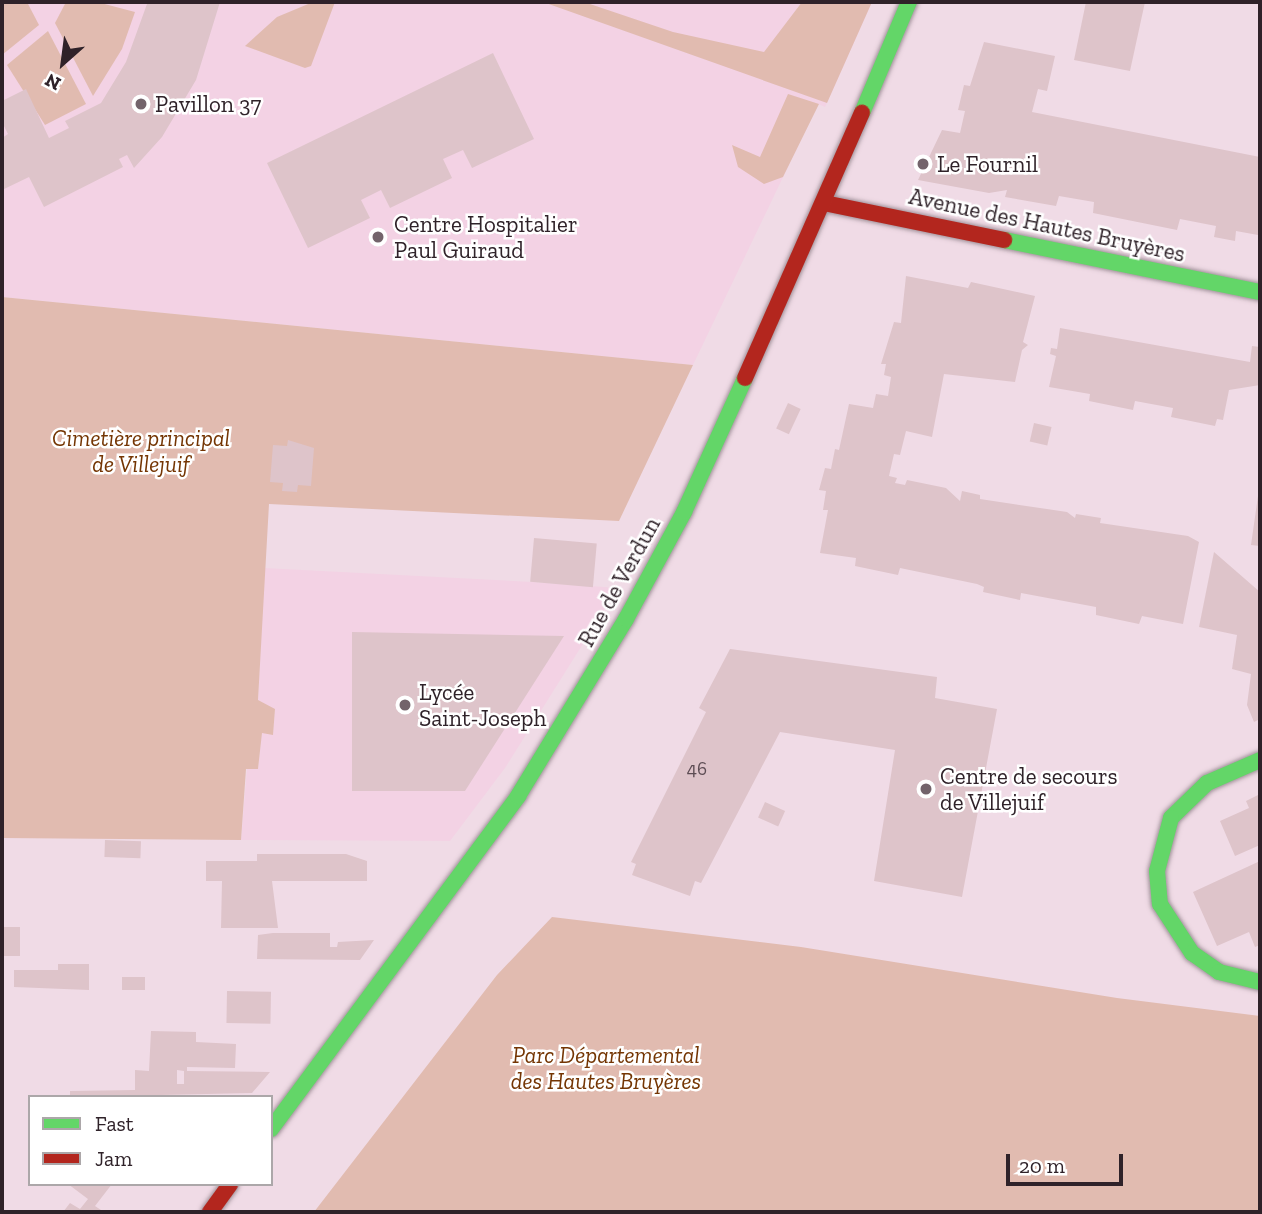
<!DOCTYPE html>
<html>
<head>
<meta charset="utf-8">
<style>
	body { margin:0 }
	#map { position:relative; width:1262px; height:1214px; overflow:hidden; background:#f0dbe6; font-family:"Zilla Slab",serif }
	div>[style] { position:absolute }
	.built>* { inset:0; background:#f3d2e4 }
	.green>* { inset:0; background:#e1bbb0 }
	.building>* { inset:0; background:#dec4ca; transform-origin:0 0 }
	.roads { filter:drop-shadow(0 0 2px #a1929a) drop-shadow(0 0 2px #a1929a) }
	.fast>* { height:16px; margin:-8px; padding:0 8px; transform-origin:8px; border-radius:8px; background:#63d668 }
	.jam>* { height:16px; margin:-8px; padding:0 8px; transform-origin:8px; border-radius:8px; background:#b3261e }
	.dots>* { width:19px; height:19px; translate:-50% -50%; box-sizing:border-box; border:4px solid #fff; border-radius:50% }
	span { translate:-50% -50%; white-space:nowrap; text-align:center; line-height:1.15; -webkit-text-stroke:5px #fff; paint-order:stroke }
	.number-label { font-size:19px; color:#5c4c53 }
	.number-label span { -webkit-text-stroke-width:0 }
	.poi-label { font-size:23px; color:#2f2229 }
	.left { translate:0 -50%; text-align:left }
	.street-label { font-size:23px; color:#2f2229 }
	.park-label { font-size:23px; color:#743503; font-style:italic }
	.frame { position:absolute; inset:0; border:4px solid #2f2229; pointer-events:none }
	.legend { position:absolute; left:28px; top:1095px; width:245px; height:91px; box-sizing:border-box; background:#fff; border:2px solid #aca7a9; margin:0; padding:9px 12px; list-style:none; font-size:21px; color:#2f2229 }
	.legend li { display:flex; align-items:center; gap:14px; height:35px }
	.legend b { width:35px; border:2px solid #aca7a9 }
	.north { position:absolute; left:28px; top:28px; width:70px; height:70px; -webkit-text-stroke:5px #fff; paint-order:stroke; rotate:208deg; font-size:19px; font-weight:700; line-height:28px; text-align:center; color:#2f2229 }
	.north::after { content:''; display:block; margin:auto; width:24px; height:32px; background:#2f2229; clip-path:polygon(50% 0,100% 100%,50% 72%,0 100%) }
	.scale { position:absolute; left:1006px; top:1154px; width:117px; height:32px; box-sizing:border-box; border:4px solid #2f2229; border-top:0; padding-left:9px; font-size:21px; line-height:24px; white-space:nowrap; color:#2f2229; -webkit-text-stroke:5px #fff; paint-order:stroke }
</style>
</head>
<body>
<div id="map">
	<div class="built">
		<div style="clip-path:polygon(2px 2px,872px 2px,827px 103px,825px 107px,818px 104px,693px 365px,2px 297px)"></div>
		<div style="clip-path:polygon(264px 568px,532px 582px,618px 588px,505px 768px,450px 841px,241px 840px,247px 769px,258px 769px,262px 732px,273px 734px,275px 710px,258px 701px)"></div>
	</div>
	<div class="green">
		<div style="clip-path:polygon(2px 2px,27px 2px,39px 25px,2px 55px)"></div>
		<div style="clip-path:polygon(66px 2px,97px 2px,135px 12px,122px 49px,93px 96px,55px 23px)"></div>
		<div style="clip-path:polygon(313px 2px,335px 2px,311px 66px,305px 68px,245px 46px,277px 17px)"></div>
		<div style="clip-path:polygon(543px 2px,584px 2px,673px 32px,764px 52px,802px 2px,872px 2px,827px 103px)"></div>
		<div style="clip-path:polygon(48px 31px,86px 104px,45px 125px,7px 65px)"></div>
		<div style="clip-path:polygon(788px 94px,819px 104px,783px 177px,764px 184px,738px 167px,732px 145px,760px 157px)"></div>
		<div style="clip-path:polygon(2px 297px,693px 365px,619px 521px,269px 504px,258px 700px,275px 709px,273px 735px,262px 733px,258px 769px,246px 769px,241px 840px,2px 838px)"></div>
		<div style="clip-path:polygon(552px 917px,801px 947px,1117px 998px,1260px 1016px,1260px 1212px,314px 1212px,497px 975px)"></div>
	</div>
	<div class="building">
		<div style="clip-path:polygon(141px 2px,220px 2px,196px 80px,162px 137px,134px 168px,127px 155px,119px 159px,123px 167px,44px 207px,29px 177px,2px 190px,2px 138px,8px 134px,2px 122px,2px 101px,26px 89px,49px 138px,69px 128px,65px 121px,101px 103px,126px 62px,147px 4px)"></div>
		<div style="clip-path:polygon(1086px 2px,1145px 2px,1130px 71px,1074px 60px)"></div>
		<div style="clip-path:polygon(984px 42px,1055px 56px,1047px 91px,1038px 89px,1032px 112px,1260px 157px,1258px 235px,1236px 231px,1235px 241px,1214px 237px,1216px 226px,1180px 219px,1177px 230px,1093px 213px,1094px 202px,1059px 196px,1056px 206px,1005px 197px,1007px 190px,989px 193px,918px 180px,942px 130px,960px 133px,965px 111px,958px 110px,964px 85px,970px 86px)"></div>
		<div style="clip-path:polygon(493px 53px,534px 139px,472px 168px,463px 150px,443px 159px,452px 178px,390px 208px,381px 190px,361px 200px,370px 218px,308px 248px,267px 163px)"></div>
		<div style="clip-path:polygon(906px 276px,968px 288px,971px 282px,1035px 296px,1023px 342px,1028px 345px,1022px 350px,1015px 382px,944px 374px,932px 437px,906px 431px,900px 455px,894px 454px,889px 476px,897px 478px,895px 483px,905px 485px,907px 480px,946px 488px,960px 501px,962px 491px,980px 495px,980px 499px,1067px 512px,1075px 518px,1076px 514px,1101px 518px,1100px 523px,1188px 536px,1199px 542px,1183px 624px,1142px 616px,1139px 624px,1096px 615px,1096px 607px,1021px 593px,1020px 600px,983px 592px,984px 587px,977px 584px,900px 568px,898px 575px,855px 566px,856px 558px,820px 553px,828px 510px,823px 510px,826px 491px,819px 490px,825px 468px,831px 469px,835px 449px,839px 450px,849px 404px,873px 408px,876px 394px,888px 396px,891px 377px,884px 375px,886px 364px,881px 364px,894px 322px,901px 323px)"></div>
		<div style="clip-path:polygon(1060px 328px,1250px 362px,1252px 346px,1260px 347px,1260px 385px,1229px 390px,1223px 420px,1217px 419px,1215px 426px,1171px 417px,1173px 408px,1135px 401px,1133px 410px,1089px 401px,1090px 394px,1049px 387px,1056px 356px,1050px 354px,1051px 348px,1057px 349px)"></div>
		<div style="left:788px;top:403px;width:14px;height:28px;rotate:25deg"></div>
		<div style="left:1034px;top:423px;width:18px;height:19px;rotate:13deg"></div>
		<div style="clip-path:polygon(288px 440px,314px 448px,311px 486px,298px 485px,297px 492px,282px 491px,283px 483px,270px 482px,273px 445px,287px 446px)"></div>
		<div style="clip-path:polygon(1259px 489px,1260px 489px,1260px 546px,1251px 545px)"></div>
		<div style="left:534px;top:538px;width:63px;height:44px;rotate:5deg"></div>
		<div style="clip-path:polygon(1214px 552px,1260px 592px,1260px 719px,1254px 722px,1247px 705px,1251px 674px,1232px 669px,1237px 635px,1199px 627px)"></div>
		<div style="clip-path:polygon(352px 632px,564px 636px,465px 791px,352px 791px)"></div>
		<div style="clip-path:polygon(730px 649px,937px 677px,935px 698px,997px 709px,962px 897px,874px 881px,895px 750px,780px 732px,701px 883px,695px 881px,690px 896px,632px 875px,636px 864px,631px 862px,706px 712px,699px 708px)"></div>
		<div style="clip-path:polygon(1260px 794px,1260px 845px,1235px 856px,1220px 821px,1249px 808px,1246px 801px)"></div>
		<div style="left:765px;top:802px;width:22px;height:17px;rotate:24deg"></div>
		<div style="left:105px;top:840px;width:36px;height:17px;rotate:2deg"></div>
		<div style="clip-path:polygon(257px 854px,346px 854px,367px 861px,367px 881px,272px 881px,278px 928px,221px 928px,222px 881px,206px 881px,206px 861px,257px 861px)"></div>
		<div style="clip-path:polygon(1260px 861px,1260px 945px,1255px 947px,1249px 932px,1217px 946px,1193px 892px)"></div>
		<div style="left:3px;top:927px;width:17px;height:29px"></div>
		<div style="clip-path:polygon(273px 933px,330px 933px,330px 947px,337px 947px,338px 942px,374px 940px,360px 960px,257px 959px,258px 935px)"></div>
		<div style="clip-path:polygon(58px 964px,89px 964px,89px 990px,14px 987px,14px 970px,58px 970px)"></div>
		<div style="left:122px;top:977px;width:23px;height:13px"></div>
		<div style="left:227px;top:991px;width:44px;height:32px;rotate:1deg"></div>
		<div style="clip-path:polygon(evenodd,151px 1031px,196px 1032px,196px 1042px,236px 1044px,235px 1068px,187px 1067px,187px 1071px,270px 1072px,252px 1093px,70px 1097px,70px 1091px,135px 1090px,135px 1070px,149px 1071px,151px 1031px,177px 1070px,184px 1071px,184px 1084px,177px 1084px,177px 1070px)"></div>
		<div style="clip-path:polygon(68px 1184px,112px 1184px,95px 1206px,104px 1212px,63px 1212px,70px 1203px,80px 1209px,88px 1199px)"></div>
	</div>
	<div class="roads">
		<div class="fast">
			<div style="left:862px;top:113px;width:121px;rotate:-67.1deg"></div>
			<div style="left:1004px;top:240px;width:261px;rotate:11.5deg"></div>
			<div style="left:1260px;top:760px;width:58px;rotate:156.5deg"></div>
			<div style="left:1207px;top:783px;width:50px;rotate:135.8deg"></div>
			<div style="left:1171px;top:818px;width:55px;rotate:104.8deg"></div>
			<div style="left:1157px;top:871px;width:33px;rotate:85deg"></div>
			<div style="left:1160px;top:904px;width:59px;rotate:56.9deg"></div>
			<div style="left:1192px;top:953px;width:33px;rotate:35deg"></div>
			<div style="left:1219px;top:972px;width:42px;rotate:13.7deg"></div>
			<div style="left:271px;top:1129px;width:415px;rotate:-53.4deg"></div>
			<div style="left:518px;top:796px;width:207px;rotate:-58.6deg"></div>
			<div style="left:626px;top:619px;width:122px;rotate:-61.5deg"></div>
			<div style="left:684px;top:512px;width:147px;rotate:-65.5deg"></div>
		</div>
		<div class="jam">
			<div style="left:824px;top:203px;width:184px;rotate:11.6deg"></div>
			<div style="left:745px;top:378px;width:290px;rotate:-66.2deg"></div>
			<div style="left:210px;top:1212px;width:34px;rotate:-54deg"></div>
		</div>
	</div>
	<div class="dots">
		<div style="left:141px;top:104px;background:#73636b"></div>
		<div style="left:923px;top:164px;background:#73636b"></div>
		<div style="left:378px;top:237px;background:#73636b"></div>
		<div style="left:405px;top:705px;background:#73636b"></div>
		<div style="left:926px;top:789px;background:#73636b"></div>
	</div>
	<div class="number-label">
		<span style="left:697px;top:769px">46</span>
	</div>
	<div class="poi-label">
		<span class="left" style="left:155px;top:104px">Pavillon 37</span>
		<span class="left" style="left:937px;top:164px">Le Fournil</span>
		<span class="left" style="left:394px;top:237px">Centre Hospitalier<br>Paul Guiraud</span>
		<span class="left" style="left:419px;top:705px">Lycée<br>Saint-Joseph</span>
		<span class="left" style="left:940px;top:789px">Centre de secours<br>de Villejuif</span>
	</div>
	<div class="street-label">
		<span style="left:1047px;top:225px;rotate:12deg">Avenue des Hautes Bruyères</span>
		<span style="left:619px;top:582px;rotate:-61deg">Rue de Verdun</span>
	</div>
	<div class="park-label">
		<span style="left:141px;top:451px">Cimetière principal<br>de Villejuif</span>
		<span style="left:606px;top:1068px">Parc Départemental<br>des Hautes Bruyères</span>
	</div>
	<div class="frame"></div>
	<ul class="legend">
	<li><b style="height:9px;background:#63d668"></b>Fast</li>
	<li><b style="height:9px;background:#b3261e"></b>Jam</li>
	</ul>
	<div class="north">N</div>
	<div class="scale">20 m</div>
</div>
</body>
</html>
